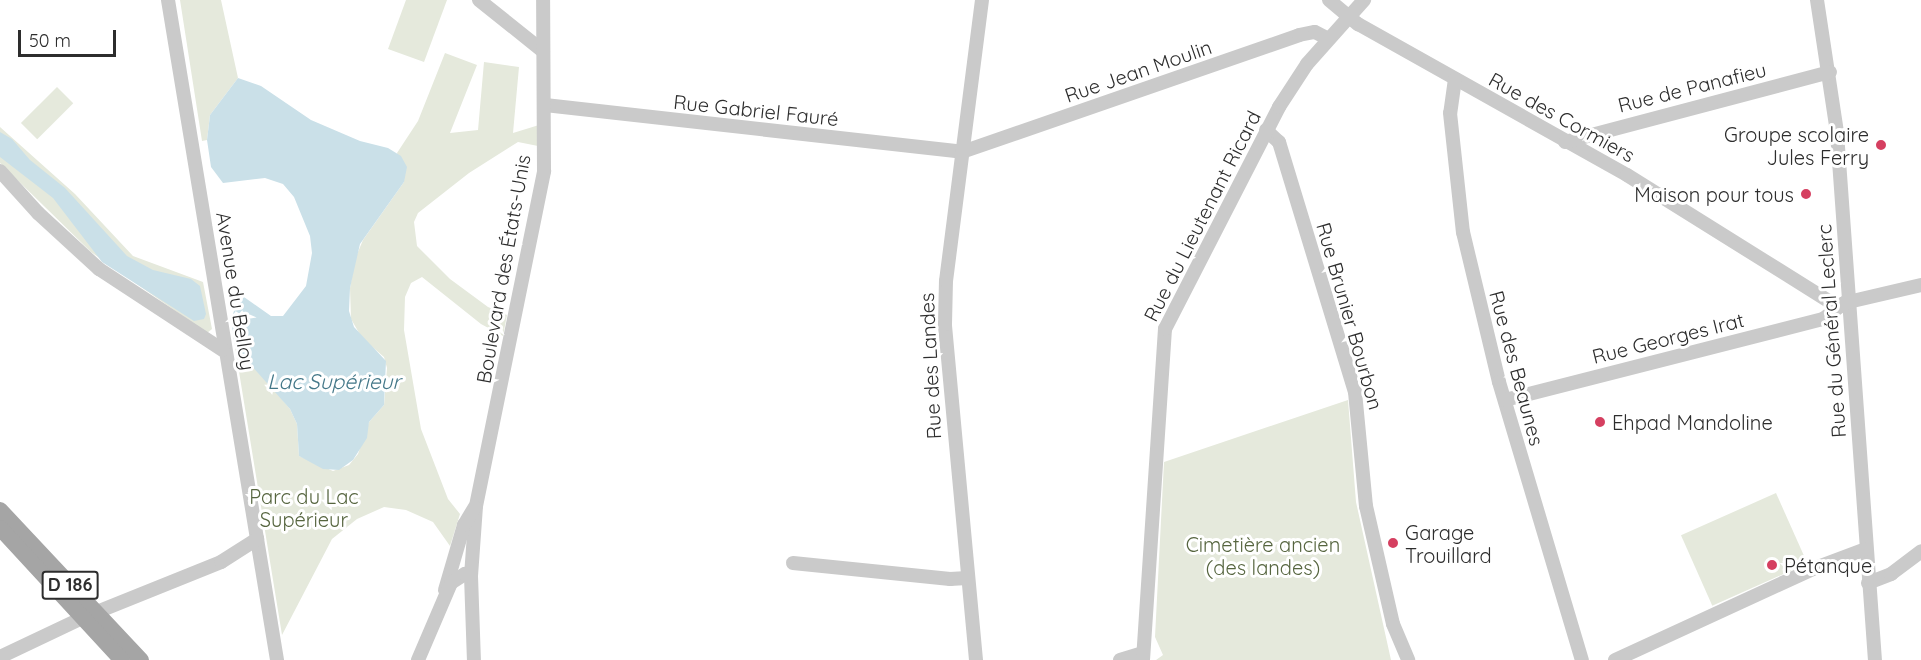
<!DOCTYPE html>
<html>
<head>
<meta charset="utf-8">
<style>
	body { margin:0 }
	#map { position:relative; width:1921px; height:660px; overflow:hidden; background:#fff; font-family:Quicksand,sans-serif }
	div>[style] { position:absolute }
	.green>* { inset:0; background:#e5e9dc; transform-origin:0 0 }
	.water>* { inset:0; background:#cae0e8 }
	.minor>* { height:14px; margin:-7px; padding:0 7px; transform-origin:7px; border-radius:7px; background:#cacaca }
	.major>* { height:16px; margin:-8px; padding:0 8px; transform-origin:8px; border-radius:8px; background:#a5a5a5 }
	.dots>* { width:16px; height:16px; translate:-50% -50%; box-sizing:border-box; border:3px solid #fff; border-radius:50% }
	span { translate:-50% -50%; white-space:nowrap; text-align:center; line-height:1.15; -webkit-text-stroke:6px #fff; paint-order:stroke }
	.shield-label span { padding:2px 4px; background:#fff; border:2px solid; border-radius:4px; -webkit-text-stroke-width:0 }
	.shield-label { font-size:18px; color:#2d2d2d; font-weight:700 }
	.street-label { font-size:20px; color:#2d2d2d }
	.poi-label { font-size:20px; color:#2d2d2d }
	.right { translate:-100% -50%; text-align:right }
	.left { translate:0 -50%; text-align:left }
	.park-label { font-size:20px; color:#56653f }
	.water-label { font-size:21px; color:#437788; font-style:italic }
	.scale { position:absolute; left:18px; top:30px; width:98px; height:27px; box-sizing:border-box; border:3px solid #2d2d2d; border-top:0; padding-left:8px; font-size:18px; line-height:21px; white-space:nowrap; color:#2d2d2d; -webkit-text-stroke:4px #fff; paint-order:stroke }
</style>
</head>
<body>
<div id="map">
	<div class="green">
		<div style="clip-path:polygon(180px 0,221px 0,238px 78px,210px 115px,207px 140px,202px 141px)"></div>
		<div style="clip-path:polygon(406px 0,447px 0,424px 62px,388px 49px)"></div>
		<div style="clip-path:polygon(445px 53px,477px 65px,450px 133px,478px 130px,484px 62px,519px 67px,513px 133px,539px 125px,538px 146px,518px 142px,469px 173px,418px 213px,414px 222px,417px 246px,450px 279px,488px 307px,507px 315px,503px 336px,481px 324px,422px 277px,411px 283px,405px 297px,404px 330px,421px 429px,448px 499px,460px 514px,450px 546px,433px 522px,406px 510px,384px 507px,357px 519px,332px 539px,282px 635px,234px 341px,290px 409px,297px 424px,299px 456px,333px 471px,349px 465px,358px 454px,369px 422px,384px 405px,387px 368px,384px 357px,362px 338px,351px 319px,350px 288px,355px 259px,363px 240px,404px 182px,397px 153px,418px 121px)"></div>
		<div style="left:57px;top:87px;width:23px;height:51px;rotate:45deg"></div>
		<div style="clip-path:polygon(0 127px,75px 194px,133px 256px,203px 282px,212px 329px,207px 333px,91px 252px,0 163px)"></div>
		<div style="clip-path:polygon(1348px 400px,1356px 502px,1391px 660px,1156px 660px,1163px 655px,1155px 637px,1164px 462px)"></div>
		<div style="left:1776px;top:493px;width:77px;height:104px;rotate:66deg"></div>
	</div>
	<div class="water">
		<div style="clip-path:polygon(238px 78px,261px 86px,311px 120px,360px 141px,388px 148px,401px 156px,407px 167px,404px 182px,360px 244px,350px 288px,349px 311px,354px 327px,386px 361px,384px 405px,369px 422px,367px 438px,353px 460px,339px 470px,323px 469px,299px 456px,297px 424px,290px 409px,249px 363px,234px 341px,231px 319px,237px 303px,244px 297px,271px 316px,283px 316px,306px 286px,312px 253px,310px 236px,294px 197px,283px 184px,265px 178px,223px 183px,211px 167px,207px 140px,210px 115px)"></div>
		<div style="clip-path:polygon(0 132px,12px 139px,30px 160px,65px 188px,127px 256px,153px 270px,191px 279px,200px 286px,206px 314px,204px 319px,194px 321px,102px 262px,53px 198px,0 157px)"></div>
	</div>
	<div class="minor">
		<div style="left:168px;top:0;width:669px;rotate:80.62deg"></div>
		<div style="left:479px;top:0;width:82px;rotate:38.6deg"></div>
		<div style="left:1329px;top:0;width:38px;rotate:40deg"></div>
		<div style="left:1358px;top:24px;width:308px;rotate:29.3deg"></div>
		<div style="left:1627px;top:175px;width:249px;rotate:32deg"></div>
		<div style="left:1817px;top:0;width:134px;rotate:81.4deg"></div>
		<div style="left:1837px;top:133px;width:528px;rotate:85.88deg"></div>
		<div style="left:1455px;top:79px;width:34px;rotate:98deg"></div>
		<div style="left:1450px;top:113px;width:120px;rotate:83.8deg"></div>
		<div style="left:1463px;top:232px;width:154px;rotate:76.5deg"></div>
		<div style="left:1499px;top:382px;width:290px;rotate:73.4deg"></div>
		<div style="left:545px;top:105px;width:420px;rotate:6.4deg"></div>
		<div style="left:962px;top:152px;width:357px;rotate:-19.1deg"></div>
		<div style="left:1299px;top:35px;width:16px;rotate:-11deg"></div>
		<div style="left:1315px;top:32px;width:13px;rotate:27deg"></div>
		<div style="left:1266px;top:130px;width:18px;rotate:43deg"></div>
		<div style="left:1279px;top:142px;width:261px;rotate:73.1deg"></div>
		<div style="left:1355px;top:392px;width:115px;rotate:84.5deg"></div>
		<div style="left:1366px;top:506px;width:121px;rotate:77.1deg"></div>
		<div style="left:1393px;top:624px;width:39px;rotate:67deg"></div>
		<div style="left:1565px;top:142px;width:274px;rotate:-14.8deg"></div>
		<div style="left:0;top:171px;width:57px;rotate:47.9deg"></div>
		<div style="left:38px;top:213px;width:83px;rotate:42.6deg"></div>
		<div style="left:99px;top:269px;width:148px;rotate:33.2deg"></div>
		<div style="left:1505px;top:400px;width:328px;rotate:-14.3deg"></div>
		<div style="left:1823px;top:319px;width:26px;rotate:-37deg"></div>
		<div style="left:1844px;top:303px;width:79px;rotate:-13.2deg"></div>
		<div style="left:793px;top:563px;width:158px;rotate:5.8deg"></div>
		<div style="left:950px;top:579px;width:17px;rotate:-3deg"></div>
		<div style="left:471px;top:576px;width:70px;rotate:-85.9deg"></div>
		<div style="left:476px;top:506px;width:342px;rotate:-78.5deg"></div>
		<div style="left:544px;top:171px;width:171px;rotate:-90.3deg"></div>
		<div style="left:471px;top:576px;width:84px;rotate:88deg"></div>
		<div style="left:1868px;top:583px;width:25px;rotate:-21deg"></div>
		<div style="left:1891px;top:574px;width:38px;rotate:-37deg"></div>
		<div style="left:445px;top:590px;width:68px;rotate:-73.7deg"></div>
		<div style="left:464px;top:525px;width:21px;rotate:-59deg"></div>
		<div style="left:0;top:657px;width:91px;rotate:-25.4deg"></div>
		<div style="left:82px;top:618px;width:150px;rotate:-21.9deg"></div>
		<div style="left:221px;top:562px;width:43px;rotate:-32.6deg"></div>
		<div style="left:418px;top:660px;width:84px;rotate:-66.8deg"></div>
		<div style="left:451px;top:583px;width:17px;rotate:-33deg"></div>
		<div style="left:465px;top:574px;width:6px;rotate:18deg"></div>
		<div style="left:976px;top:660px;width:337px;rotate:-95.3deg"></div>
		<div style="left:945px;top:324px;width:43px;rotate:-88.7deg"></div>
		<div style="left:946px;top:281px;width:283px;rotate:-82.7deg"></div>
		<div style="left:1120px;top:660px;width:24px;rotate:-17deg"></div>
		<div style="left:1143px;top:660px;width:332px;rotate:-86.2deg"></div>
		<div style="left:1165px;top:329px;width:250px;rotate:-62.8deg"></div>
		<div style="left:1279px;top:107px;width:51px;rotate:-56.9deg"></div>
		<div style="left:1307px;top:64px;width:86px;rotate:-48.3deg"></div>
		<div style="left:1615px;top:660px;width:220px;rotate:-24.7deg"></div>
		<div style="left:1815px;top:568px;width:54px;rotate:-20.4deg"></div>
	</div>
	<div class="major">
		<div style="left:0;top:510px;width:206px;rotate:46.8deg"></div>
		<div style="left:0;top:528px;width:180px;rotate:47.3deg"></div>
	</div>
	<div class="dots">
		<div style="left:1881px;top:145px;background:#d53f60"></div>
		<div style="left:1806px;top:194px;background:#d53f60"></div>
		<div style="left:1600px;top:422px;background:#d53f60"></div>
		<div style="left:1393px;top:543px;background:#d53f60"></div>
		<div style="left:1772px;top:565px;background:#d53f60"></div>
	</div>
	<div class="shield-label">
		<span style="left:70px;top:585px">D 186</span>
	</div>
	<div class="street-label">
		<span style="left:1138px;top:71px;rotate:-19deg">Rue Jean Moulin</span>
		<span style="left:1692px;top:87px;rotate:-14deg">Rue de Panafieu</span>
		<span style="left:756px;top:110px;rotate:6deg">Rue Gabriel Fauré</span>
		<span style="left:1562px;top:117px;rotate:29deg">Rue des Cormiers</span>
		<span style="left:1202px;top:216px;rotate:-63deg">Rue du Lieutenant Ricard</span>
		<span style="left:503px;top:269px;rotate:-80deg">Boulevard des États-Unis</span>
		<span style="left:236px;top:291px;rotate:81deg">Avenue du Belloy</span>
		<span style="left:1350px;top:316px;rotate:74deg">Rue Brunier Bourbon</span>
		<span style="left:1831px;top:331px;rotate:-94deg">Rue du Général Leclerc</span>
		<span style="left:1668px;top:338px;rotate:-14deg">Rue Georges Irat</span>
		<span style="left:930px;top:366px;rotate:-93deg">Rue des Landes</span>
		<span style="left:1517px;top:368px;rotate:75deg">Rue des Beaunes</span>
	</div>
	<div class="poi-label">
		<span class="right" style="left:1869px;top:146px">Groupe scolaire<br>Jules Ferry</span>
		<span class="right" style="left:1794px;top:194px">Maison pour tous</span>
		<span class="left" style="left:1612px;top:422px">Ehpad Mandoline</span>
		<span class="left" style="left:1405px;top:544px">Garage<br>Trouillard</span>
		<span class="left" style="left:1784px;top:565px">Pétanque</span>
	</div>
	<div class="park-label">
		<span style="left:304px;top:508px">Parc du Lac<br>Supérieur</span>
		<span style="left:1263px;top:556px">Cimetière ancien<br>(des landes)</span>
	</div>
	<div class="water-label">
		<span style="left:334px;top:381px">Lac Supérieur</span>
	</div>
	<div class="scale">50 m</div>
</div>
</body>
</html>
